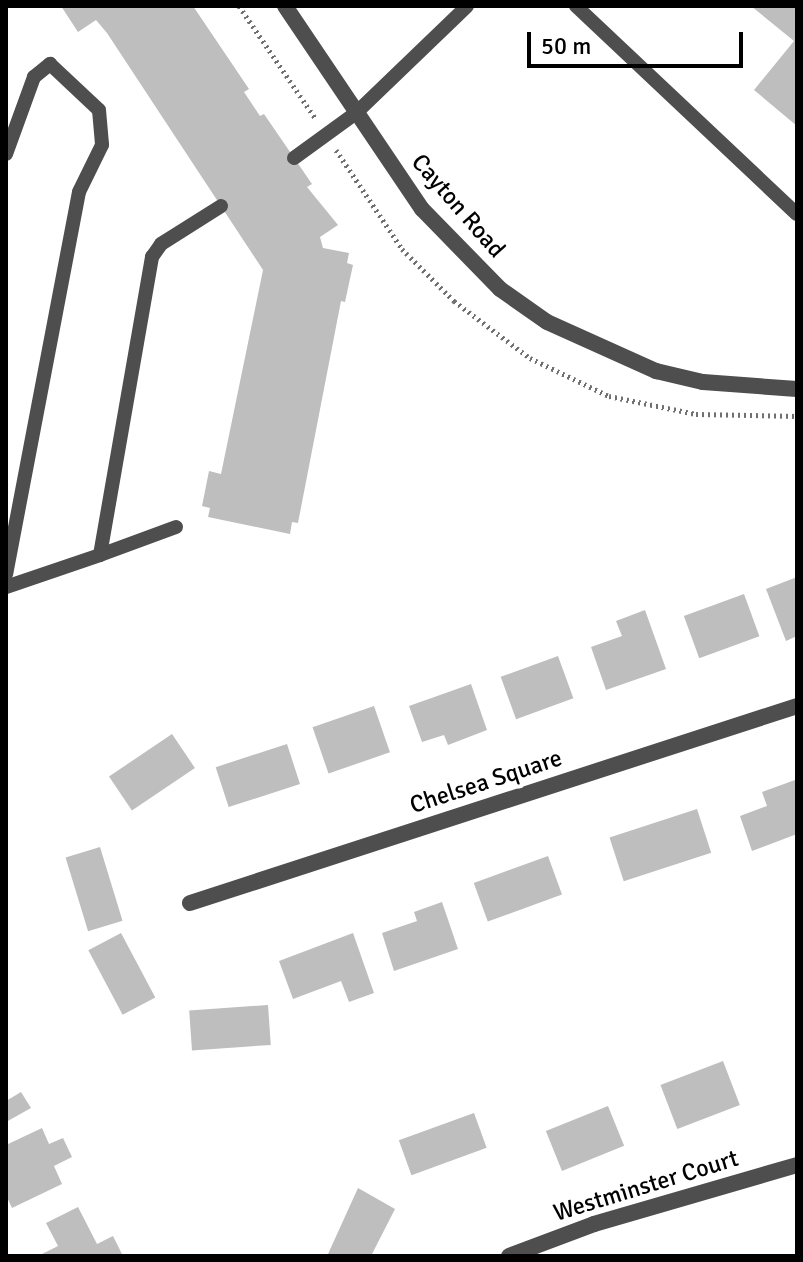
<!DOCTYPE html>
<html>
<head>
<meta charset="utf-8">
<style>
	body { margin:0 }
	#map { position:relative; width:803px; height:1262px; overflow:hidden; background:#fff; font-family:Signika,sans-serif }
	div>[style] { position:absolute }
	.building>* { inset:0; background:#bebebe; transform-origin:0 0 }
	.path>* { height:5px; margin-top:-2.5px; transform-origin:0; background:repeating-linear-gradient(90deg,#707070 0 2px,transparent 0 6px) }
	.lane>* { height:14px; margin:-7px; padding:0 7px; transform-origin:7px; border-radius:7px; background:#4e4e4e }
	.street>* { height:16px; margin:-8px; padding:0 8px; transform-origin:8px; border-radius:8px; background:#4e4e4e }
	span { translate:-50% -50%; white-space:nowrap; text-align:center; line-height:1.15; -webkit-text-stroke:8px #fff; paint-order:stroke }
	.street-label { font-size:24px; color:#000 }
	.frame { position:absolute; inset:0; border:8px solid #000; pointer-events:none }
	.scale { position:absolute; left:527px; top:32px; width:216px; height:36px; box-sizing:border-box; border:4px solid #000; border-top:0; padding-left:10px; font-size:24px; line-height:28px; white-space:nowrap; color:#000; -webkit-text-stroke:6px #fff; paint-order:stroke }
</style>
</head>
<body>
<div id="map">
	<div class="building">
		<div style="clip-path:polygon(61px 6px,193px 6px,249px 89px,244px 92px,260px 116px,264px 114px,312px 184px,307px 187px,338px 225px,320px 237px,323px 248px,349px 253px,347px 263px,353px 265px,345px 302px,341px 301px,298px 523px,292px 522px,290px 534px,208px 517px,210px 508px,202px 506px,209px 471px,221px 474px,263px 270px,107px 33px,96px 20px,78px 32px)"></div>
		<div style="clip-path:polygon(751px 6px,797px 6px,797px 126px,754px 90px,794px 41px)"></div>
		<div style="clip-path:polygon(797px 577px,797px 636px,786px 641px,766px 589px)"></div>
		<div style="left:744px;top:594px;width:45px;height:64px;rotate:70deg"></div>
		<div style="clip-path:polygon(645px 610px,666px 669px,606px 690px,591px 647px,622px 636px,616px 621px)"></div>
		<div style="left:558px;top:656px;width:45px;height:61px;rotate:70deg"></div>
		<div style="clip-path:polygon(471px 684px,487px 730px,448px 745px,444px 735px,422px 742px,409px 706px)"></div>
		<div style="left:374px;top:706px;width:49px;height:65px;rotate:71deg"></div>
		<div style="left:172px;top:734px;width:41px;height:76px;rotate:56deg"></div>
		<div style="left:287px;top:744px;width:42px;height:75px;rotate:72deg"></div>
		<div style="clip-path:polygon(795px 780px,797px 834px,752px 851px,740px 816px,767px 806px,762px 792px)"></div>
		<div style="left:697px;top:809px;width:46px;height:92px;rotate:72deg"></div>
		<div style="left:100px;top:847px;width:77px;height:36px;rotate:73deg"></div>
		<div style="left:548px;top:856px;width:41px;height:79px;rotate:70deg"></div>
		<div style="clip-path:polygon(442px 902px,458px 949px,394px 971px,382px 933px,417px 921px,414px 912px)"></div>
		<div style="left:121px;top:933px;width:73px;height:37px;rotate:62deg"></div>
		<div style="clip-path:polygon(353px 933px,374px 993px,349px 1002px,341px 981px,293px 999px,279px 961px)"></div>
		<div style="left:268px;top:1005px;width:40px;height:79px;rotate:86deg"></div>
		<div style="left:723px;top:1061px;width:47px;height:67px;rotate:69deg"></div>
		<div style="clip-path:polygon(21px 1092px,31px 1108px,6px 1122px,6px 1101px)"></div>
		<div style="left:608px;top:1106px;width:43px;height:67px;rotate:68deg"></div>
		<div style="left:474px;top:1113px;width:37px;height:80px;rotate:70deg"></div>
		<div style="clip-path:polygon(42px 1128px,49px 1144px,63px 1138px,72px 1157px,54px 1166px,62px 1184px,12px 1208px,6px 1195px,6px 1145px)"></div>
		<div style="clip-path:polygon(358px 1188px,395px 1209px,371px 1256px,332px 1256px,328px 1254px)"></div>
		<div style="clip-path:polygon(78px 1207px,97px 1244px,113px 1236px,123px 1256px,38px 1256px,58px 1246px,46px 1223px)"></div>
	</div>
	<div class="path">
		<div style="left:239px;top:6px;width:135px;rotate:55.8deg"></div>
		<div style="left:336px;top:150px;width:119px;rotate:56.3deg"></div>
		<div style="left:402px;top:249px;width:74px;rotate:45deg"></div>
		<div style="left:454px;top:301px;width:95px;rotate:36.9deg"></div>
		<div style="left:530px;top:358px;width:88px;rotate:25.7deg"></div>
		<div style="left:609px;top:396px;width:89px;rotate:11.7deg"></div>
		<div style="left:696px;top:414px;width:101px;rotate:1.1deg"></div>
	</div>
	<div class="lane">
		<div style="left:576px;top:6px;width:303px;rotate:43.3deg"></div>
		<div style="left:6px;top:154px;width:82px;rotate:-70deg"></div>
		<div style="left:34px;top:77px;width:21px;rotate:-39deg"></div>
		<div style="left:50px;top:64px;width:67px;rotate:43.2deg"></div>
		<div style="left:99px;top:110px;width:35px;rotate:85deg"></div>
		<div style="left:102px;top:145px;width:52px;rotate:116.1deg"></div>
		<div style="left:79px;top:192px;width:389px;rotate:100.8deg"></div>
		<div style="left:294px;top:158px;width:77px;rotate:-36deg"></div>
		<div style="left:356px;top:113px;width:154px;rotate:-43.9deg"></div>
		<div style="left:100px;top:555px;width:81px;rotate:-20.2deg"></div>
		<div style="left:6px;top:587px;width:99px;rotate:-18.8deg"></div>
		<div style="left:100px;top:555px;width:303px;rotate:-80.1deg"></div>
		<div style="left:152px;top:257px;width:16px;rotate:-55deg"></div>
		<div style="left:161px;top:244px;width:71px;rotate:-32.3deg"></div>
	</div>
	<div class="street">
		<div style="left:285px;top:6px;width:245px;rotate:56deg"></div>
		<div style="left:422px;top:209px;width:112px;rotate:45.7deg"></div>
		<div style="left:500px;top:289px;width:57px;rotate:35.1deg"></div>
		<div style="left:547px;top:322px;width:120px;rotate:24.2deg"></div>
		<div style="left:656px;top:371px;width:48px;rotate:13.2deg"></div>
		<div style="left:703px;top:382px;width:94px;rotate:4.3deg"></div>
		<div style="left:190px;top:903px;width:638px;rotate:-17.98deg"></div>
		<div style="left:509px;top:1256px;width:91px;rotate:-20.6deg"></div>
		<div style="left:594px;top:1224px;width:211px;rotate:-16.2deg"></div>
	</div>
	<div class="street-label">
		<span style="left:458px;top:206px;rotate:49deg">Cayton Road</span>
		<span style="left:486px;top:782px;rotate:-18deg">Chelsea Square</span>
		<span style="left:646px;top:1186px;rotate:-17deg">Westminster Court</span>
	</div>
	<div class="frame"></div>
	<div class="scale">50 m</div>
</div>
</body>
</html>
